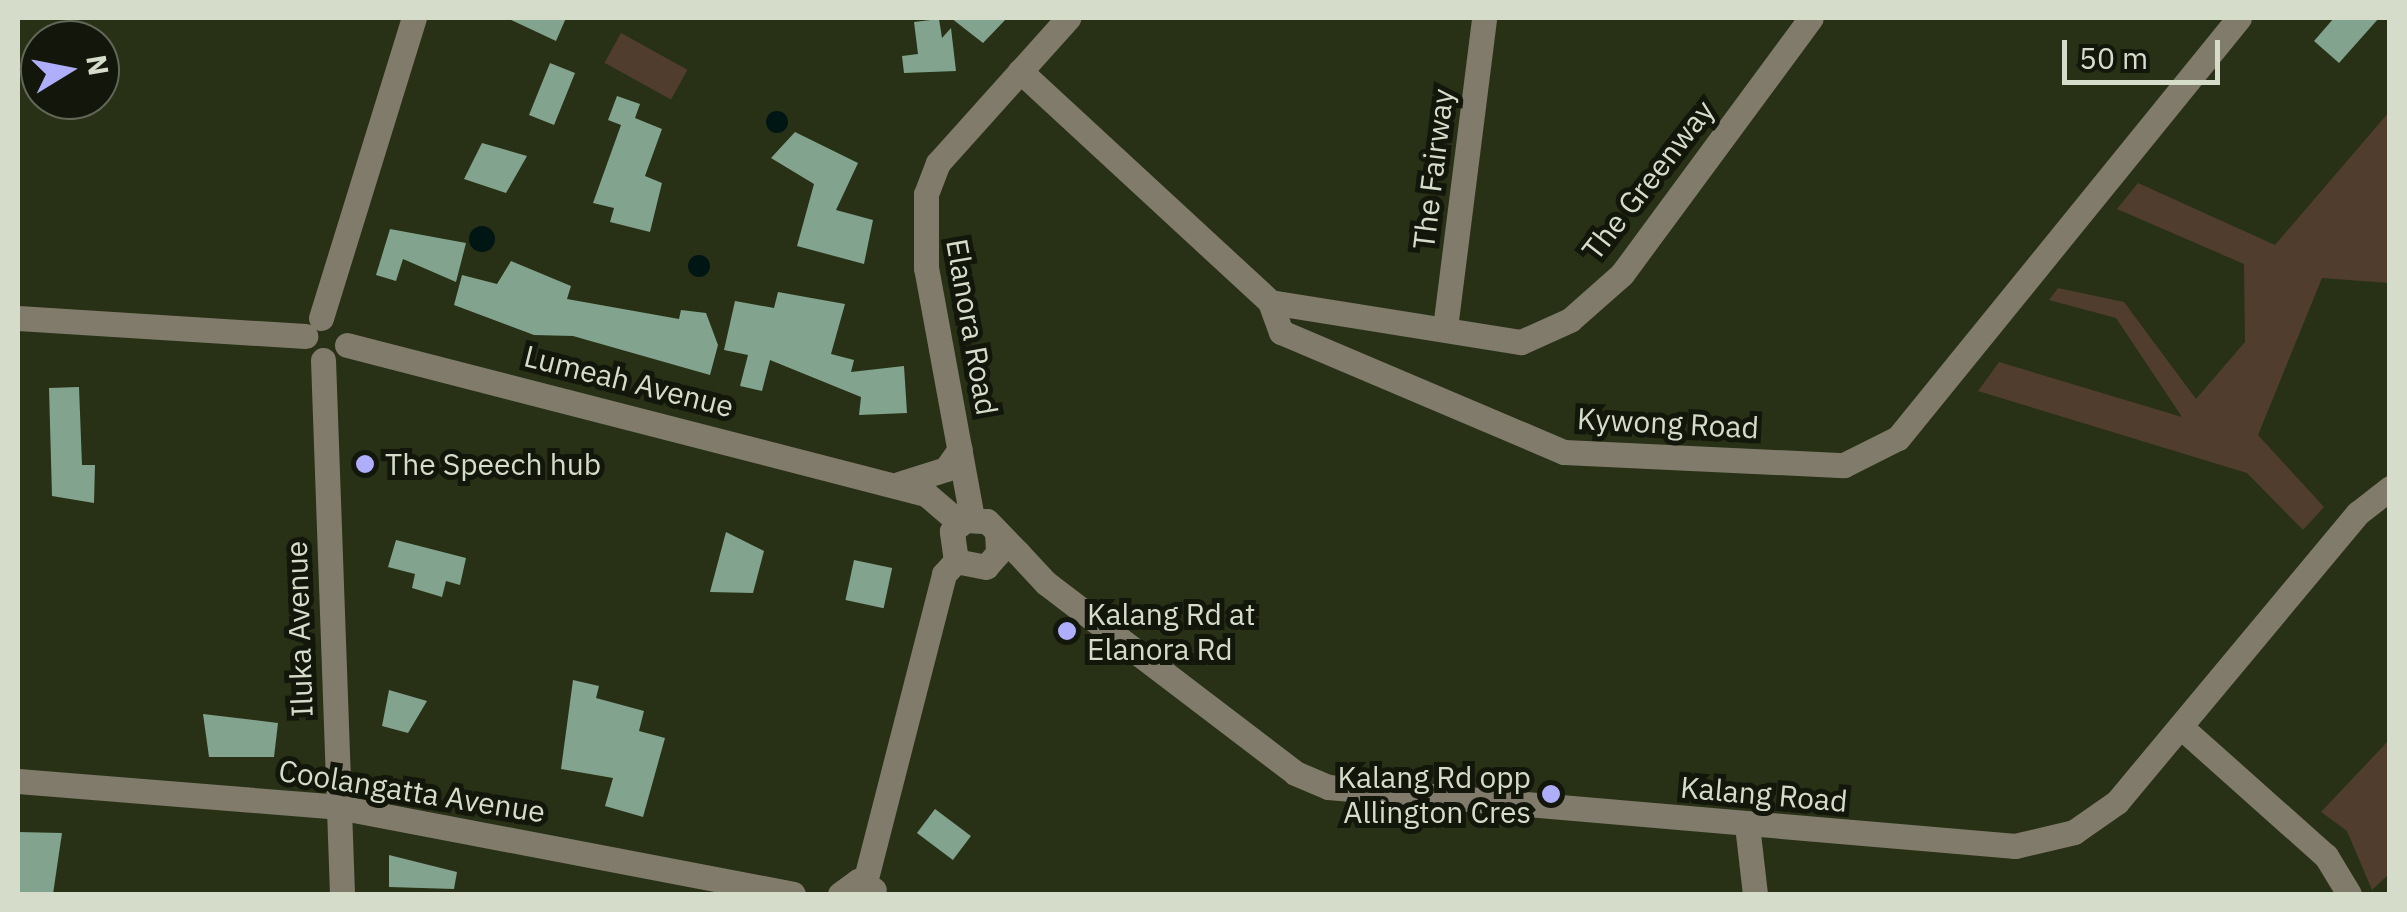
<!DOCTYPE html>
<html>
<head>
<meta charset="utf-8">
<style>
	body { margin:0 }
	#map { position:relative; width:2407px; height:912px; overflow:hidden; background:#283115; font-family:"IBM Plex Sans",sans-serif }
	div>[style] { position:absolute }
	.green>* { inset:0; background:#503d2d; transform-origin:0 0 }
	.water>* { inset:0; background:#001614 }
	.round { border-radius:50% }
	.building>* { inset:0; background:#82a38d; transform-origin:0 0 }
	.minor>* { height:25px; margin:-12.5px; padding:0 12.5px; transform-origin:12.5px; border-radius:12.5px; background:#817b6c }
	.dots>* { width:28px; height:28px; translate:-50% -50%; box-sizing:border-box; border:5px solid #13170b; border-radius:50% }
	span { translate:-50% -50%; white-space:nowrap; text-align:center; line-height:1.15; -webkit-text-stroke:10px #13170b; paint-order:stroke }
	.street-label { font-size:30px; color:#d5dcca }
	.poi-label { font-size:30px; color:#d5dcca }
	.left { translate:0 -50%; text-align:left }
	.right { translate:-100% -50%; text-align:right }
	.frame { position:absolute; inset:0; border:20px solid #d5dcca; pointer-events:none }
	.north { position:absolute; left:20px; top:20px; width:100px; height:100px; box-sizing:border-box; background:#13170b; border:2px solid #616657; border-radius:50%; rotate:80deg; font-size:28px; font-weight:700; line-height:40px; text-align:center; color:#d5dcca }
	.north::after { content:''; display:block; margin:auto; width:35px; height:45px; background:#afaefa; clip-path:polygon(50% 0,100% 100%,50% 72%,0 100%) }
	.scale { position:absolute; left:2062px; top:40px; width:158px; height:45px; box-sizing:border-box; border:5px solid #d5dcca; border-top:0; padding-left:12px; font-size:30px; line-height:35px; white-space:nowrap; color:#d5dcca; -webkit-text-stroke:8px #13170b; paint-order:stroke }
</style>
</head>
<body>
<div id="map">
	<div class="green">
		<div style="left:621px;top:33px;width:76px;height:34px;rotate:29deg"></div>
		<div style="clip-path:polygon(2389px 112px,2389px 283px,2322px 278px,2258px 435px,2324px 507px,2303px 530px,2247px 473px,1978px 391px,1999px 362px,2182px 417px,2116px 318px,2049px 300px,2058px 288px,2124px 302px,2196px 399px,2245px 342px,2244px 264px,2117px 209px,2138px 183px,2275px 245px)"></div>
		<div style="clip-path:polygon(2389px 740px,2389px 874px,2372px 890px,2347px 831px,2321px 812px)"></div>
	</div>
	<div class="water">
		<div class="round" style="left:766px;top:111px;width:22px;height:22px"></div>
		<div class="round" style="left:469px;top:226px;width:26px;height:26px"></div>
		<div class="round" style="left:688px;top:255px;width:22px;height:22px"></div>
	</div>
	<div class="building">
		<div style="clip-path:polygon(507px 18px,566px 18px,556px 41px)"></div>
		<div style="clip-path:polygon(951px 18px,1007px 18px,983px 43px)"></div>
		<div style="clip-path:polygon(2334px 18px,2379px 18px,2339px 63px,2314px 41px)"></div>
		<div style="clip-path:polygon(939px 19px,942px 38px,951px 28px,956px 71px,904px 73px,902px 56px,918px 54px,914px 22px)"></div>
		<div style="left:550px;top:63px;width:27px;height:56px;rotate:22deg"></div>
		<div style="clip-path:polygon(617px 96px,640px 104px,635px 118px,662px 129px,645px 176px,662px 183px,650px 232px,610px 222px,614px 208px,593px 203px,621px 125px,608px 120px)"></div>
		<div style="clip-path:polygon(795px 132px,858px 163px,836px 210px,873px 220px,864px 264px,797px 246px,814px 184px,771px 158px)"></div>
		<div style="clip-path:polygon(482px 143px,527px 156px,506px 193px,464px 179px)"></div>
		<div style="clip-path:polygon(390px 229px,466px 243px,456px 282px,403px 259px,396px 281px,376px 275px)"></div>
		<div style="clip-path:polygon(511px 261px,571px 286px,567px 299px,679px 319px,681px 310px,706px 313px,718px 345px,710px 375px,573px 336px,534px 335px,454px 305px,462px 275px,497px 284px)"></div>
		<div style="clip-path:polygon(778px 292px,845px 304px,831px 354px,854px 360px,851px 372px,904px 366px,907px 413px,859px 415px,861px 397px,770px 360px,762px 391px,740px 386px,748px 355px,724px 350px,735px 301px,774px 308px)"></div>
		<div style="clip-path:polygon(79px 387px,82px 465px,95px 465px,94px 503px,52px 496px,49px 388px)"></div>
		<div style="clip-path:polygon(726px 532px,764px 551px,753px 593px,710px 592px)"></div>
		<div style="clip-path:polygon(396px 540px,466px 558px,460px 585px,446px 581px,442px 597px,412px 588px,415px 574px,388px 567px)"></div>
		<div style="left:854px;top:560px;width:39px;height:41px;rotate:12deg"></div>
		<div style="clip-path:polygon(573px 680px,599px 686px,596px 698px,644px 711px,639px 731px,665px 738px,643px 817px,605px 806px,613px 778px,561px 769px)"></div>
		<div style="clip-path:polygon(389px 690px,427px 701px,408px 733px,382px 726px)"></div>
		<div style="clip-path:polygon(203px 714px,278px 723px,274px 757px,209px 757px)"></div>
		<div style="left:935px;top:809px;width:45px;height:30px;rotate:37deg"></div>
		<div style="clip-path:polygon(18px 832px,62px 833px,53px 894px,18px 894px)"></div>
		<div style="clip-path:polygon(389px 855px,457px 872px,454px 889px,389px 887px)"></div>
	</div>
	<div class="minor">
		<div style="left:1020px;top:71px;width:340px;rotate:42.7deg"></div>
		<div style="left:1270px;top:302px;width:32px;rotate:70deg"></div>
		<div style="left:1281px;top:332px;width:307px;rotate:23deg"></div>
		<div style="left:1564px;top:452px;width:280px;rotate:2.7deg"></div>
		<div style="left:1844px;top:465px;width:60px;rotate:-26.6deg"></div>
		<div style="left:1898px;top:438px;width:541px;rotate:-50.93deg"></div>
		<div style="left:1270px;top:302px;width:254px;rotate:9.1deg"></div>
		<div style="left:1521px;top:342px;width:54px;rotate:-24.2deg"></div>
		<div style="left:1570px;top:320px;width:69px;rotate:-41.5deg"></div>
		<div style="left:1622px;top:274px;width:318px;rotate:-53.6deg"></div>
		<div style="left:18px;top:318px;width:288px;rotate:3.6deg"></div>
		<div style="left:321px;top:318px;width:314px;rotate:-72.8deg"></div>
		<div style="left:1445px;top:328px;width:312px;rotate:-82.8deg"></div>
		<div style="left:347px;top:345px;width:598px;rotate:14.43deg"></div>
		<div style="left:926px;top:494px;width:45px;rotate:40.5deg"></div>
		<div style="left:323px;top:360px;width:534px;rotate:87.96deg"></div>
		<div style="left:899px;top:484px;width:49px;rotate:-17.7deg"></div>
		<div style="left:946px;top:469px;width:24px;rotate:-55deg"></div>
		<div style="left:972px;top:518px;width:254px;rotate:-100.4deg"></div>
		<div style="left:926px;top:268px;width:74px;rotate:-90deg"></div>
		<div style="left:926px;top:194px;width:33px;rotate:-69deg"></div>
		<div style="left:938px;top:163px;width:195px;rotate:-48.1deg"></div>
		<div style="left:997px;top:532px;width:21px;rotate:87deg"></div>
		<div style="left:998px;top:553px;width:18px;rotate:131deg"></div>
		<div style="left:986px;top:567px;width:31px;rotate:-169deg"></div>
		<div style="left:956px;top:561px;width:30px;rotate:-98deg"></div>
		<div style="left:952px;top:531px;width:17px;rotate:-40deg"></div>
		<div style="left:965px;top:520px;width:22px;rotate:3deg"></div>
		<div style="left:987px;top:521px;width:45px;rotate:45.9deg"></div>
		<div style="left:1018px;top:553px;width:41px;rotate:47deg"></div>
		<div style="left:1046px;top:583px;width:313px;rotate:37.3deg"></div>
		<div style="left:1295px;top:773px;width:36px;rotate:23deg"></div>
		<div style="left:1328px;top:787px;width:690px;rotate:4.91deg"></div>
		<div style="left:2015px;top:846px;width:61px;rotate:-13.3deg"></div>
		<div style="left:2074px;top:832px;width:52px;rotate:-34.9deg"></div>
		<div style="left:2117px;top:802px;width:376px;rotate:-50.2deg"></div>
		<div style="left:2358px;top:513px;width:41px;rotate:-38deg"></div>
		<div style="left:2181px;top:727px;width:194px;rotate:41.7deg"></div>
		<div style="left:2326px;top:856px;width:44px;rotate:58.8deg"></div>
		<div style="left:18px;top:781px;width:321px;rotate:4.6deg"></div>
		<div style="left:338px;top:807px;width:463px;rotate:10.8deg"></div>
		<div style="left:1747px;top:825px;width:69px;rotate:83.4deg"></div>
		<div style="left:865px;top:882px;width:318px;rotate:-75.6deg"></div>
		<div style="left:944px;top:574px;width:18px;rotate:-47deg"></div>
		<div style="left:840px;top:894px;width:22px;rotate:-36deg"></div>
		<div style="left:858px;top:881px;width:18px;rotate:29deg"></div>
	</div>
	<div class="dots">
		<div style="left:365px;top:464px;background:#afaefa"></div>
		<div style="left:1067px;top:631px;background:#afaefa"></div>
		<div style="left:1551px;top:794px;background:#afaefa"></div>
	</div>
	<div class="street-label">
		<span style="left:1433px;top:169px;rotate:-83deg">The Fairway</span>
		<span style="left:1648px;top:180px;rotate:-52deg">The Greenway</span>
		<span style="left:972px;top:327px;rotate:80deg">Elanora Road</span>
		<span style="left:629px;top:381px;rotate:14deg">Lumeah Avenue</span>
		<span style="left:1668px;top:423px;rotate:3deg">Kywong Road</span>
		<span style="left:299px;top:629px;rotate:-92deg">Iluka Avenue</span>
		<span style="left:412px;top:791px;rotate:9deg">Coolangatta Avenue</span>
		<span style="left:1764px;top:794px;rotate:5deg">Kalang Road</span>
	</div>
	<div class="poi-label">
		<span class="left" style="left:385px;top:464px">The Speech hub</span>
		<span class="left" style="left:1087px;top:631px">Kalang Rd at<br>Elanora Rd</span>
		<span class="right" style="left:1531px;top:794px">Kalang Rd opp<br>Allington Cres</span>
	</div>
	<div class="frame"></div>
	<div class="north">N</div>
	<div class="scale">50 m</div>
</div>
</body>
</html>
